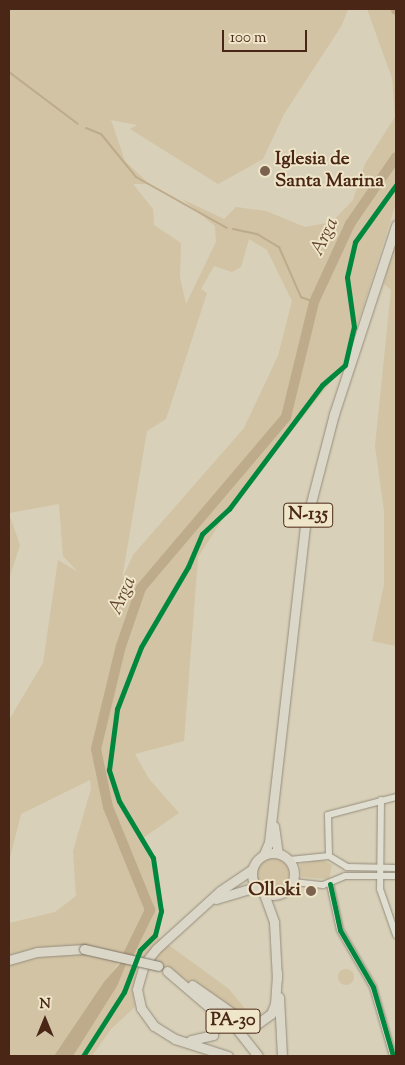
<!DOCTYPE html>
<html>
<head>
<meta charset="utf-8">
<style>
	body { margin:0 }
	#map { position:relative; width:405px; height:1065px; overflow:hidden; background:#d8d0b8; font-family:"Sorts Mill Goudy",serif }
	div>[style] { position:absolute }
	.green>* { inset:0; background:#d1c3a3 }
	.round { border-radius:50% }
	.water>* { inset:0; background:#bdab8b }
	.stream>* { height:2px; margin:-1px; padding:0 1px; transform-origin:1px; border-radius:1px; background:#bdab8b }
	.river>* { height:10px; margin:-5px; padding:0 5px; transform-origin:5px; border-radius:5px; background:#bdab8b }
	.roads { filter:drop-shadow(0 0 1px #958c7d) drop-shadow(0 0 1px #958c7d) }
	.minor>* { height:6px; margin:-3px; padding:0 3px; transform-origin:3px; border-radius:3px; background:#e0ddd1 }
	.highway>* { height:9px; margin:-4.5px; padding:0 4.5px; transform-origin:4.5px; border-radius:4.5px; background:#dbd7c8 }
	.highway>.ring { margin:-4.5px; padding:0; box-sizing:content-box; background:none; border:9px solid #dbd7c8; border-radius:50% }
	.bridges { filter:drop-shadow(0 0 1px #807668) drop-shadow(0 0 1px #807668) }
	.highway-bridge>* { height:9px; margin:-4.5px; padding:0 4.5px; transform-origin:4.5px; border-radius:4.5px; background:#dbd7c8 }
	.cycleway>* { height:5px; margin:-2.5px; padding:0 2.5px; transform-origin:2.5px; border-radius:2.5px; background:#00873e }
	.dots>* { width:14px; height:14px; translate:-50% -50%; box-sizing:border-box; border:2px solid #efe5c8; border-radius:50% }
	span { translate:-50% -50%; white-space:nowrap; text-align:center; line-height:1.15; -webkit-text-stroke:4px #efe5c8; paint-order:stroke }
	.shield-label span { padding:1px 4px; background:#efe5c8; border:1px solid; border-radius:4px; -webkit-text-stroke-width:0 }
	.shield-label { font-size:18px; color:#492616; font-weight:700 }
	.poi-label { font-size:19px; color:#492616; font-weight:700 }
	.left { translate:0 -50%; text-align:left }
	.right { translate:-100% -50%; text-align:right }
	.water-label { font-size:20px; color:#63432e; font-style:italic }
	.frame { position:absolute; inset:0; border:10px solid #492616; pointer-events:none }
	.north { position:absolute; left:20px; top:995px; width:50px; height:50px; -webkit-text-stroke:4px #efe5c8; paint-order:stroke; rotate:0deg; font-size:14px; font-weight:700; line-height:20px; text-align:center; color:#492616 }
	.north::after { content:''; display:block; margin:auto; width:18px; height:22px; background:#492616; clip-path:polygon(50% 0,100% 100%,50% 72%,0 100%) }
	.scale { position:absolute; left:222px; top:30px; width:85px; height:22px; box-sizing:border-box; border:2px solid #492616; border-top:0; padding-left:6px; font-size:15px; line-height:18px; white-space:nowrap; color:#492616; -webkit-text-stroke:4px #efe5c8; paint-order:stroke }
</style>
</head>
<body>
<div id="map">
	<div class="green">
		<div style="clip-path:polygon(evenodd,9px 9px,348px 9px,342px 25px,284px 114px,263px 159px,218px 184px,130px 129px,137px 125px,111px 120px,125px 161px,149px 184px,133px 184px,153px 209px,154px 225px,181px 243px,180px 277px,186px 304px,216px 242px,215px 226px,182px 199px,224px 219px,236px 207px,266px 211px,305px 227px,332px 222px,353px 200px,365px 164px,395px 117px,392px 78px,367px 9px,396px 9px,396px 203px,363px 308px,342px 368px,229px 509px,198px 557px,184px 741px,135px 754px,149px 779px,179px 813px,143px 838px,160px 890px,155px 935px,229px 989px,250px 1015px,245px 1022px,193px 985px,140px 959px,132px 989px,135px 1007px,111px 1029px,92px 1056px,73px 1056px,129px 957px,124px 955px,54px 1056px,9px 1056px,9px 923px,55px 912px,76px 896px,73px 851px,91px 789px,90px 780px,21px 814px,9px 862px,9px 720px,43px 663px,58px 560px,78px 572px,63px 556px,59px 504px,9px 513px,9px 9px,249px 239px,267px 250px,292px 301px,278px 356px,244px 428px,133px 555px,122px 579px,147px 431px,166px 419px,207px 293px,201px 289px,214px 266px,232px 272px,241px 267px,249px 239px)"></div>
		<div style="clip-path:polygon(396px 235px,396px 646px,372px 641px,384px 585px,384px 511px,375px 446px,391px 290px,384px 284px)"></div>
		<div style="clip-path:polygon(9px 514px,20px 545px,9px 579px)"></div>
		<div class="round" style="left:257px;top:858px;width:32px;height:32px"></div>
		<div style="clip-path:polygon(321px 859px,332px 865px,329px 879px,301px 877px,300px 864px)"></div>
		<div class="round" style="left:338px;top:969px;width:16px;height:16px"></div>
	</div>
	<div class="water">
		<div style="clip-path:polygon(132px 950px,117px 986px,73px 1056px,54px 1056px,104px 982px)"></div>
	</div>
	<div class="stream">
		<div style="left:9px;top:72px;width:86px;rotate:37deg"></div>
		<div style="left:86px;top:128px;width:16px;rotate:22deg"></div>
		<div style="left:101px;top:134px;width:55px;rotate:50.9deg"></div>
		<div style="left:136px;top:177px;width:104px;rotate:29.3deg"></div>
		<div style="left:233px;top:229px;width:25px;rotate:12deg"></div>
		<div style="left:257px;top:234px;width:26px;rotate:31deg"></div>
		<div style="left:279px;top:247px;width:55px;rotate:66.3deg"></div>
		<div style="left:301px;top:297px;width:14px;rotate:21deg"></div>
	</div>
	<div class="river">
		<div style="left:396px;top:9px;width:1px;rotate:90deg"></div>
		<div style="left:126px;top:959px;width:55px;rotate:-63.9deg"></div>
		<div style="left:150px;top:910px;width:111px;rotate:-112.2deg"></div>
		<div style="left:108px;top:807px;width:59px;rotate:-101.7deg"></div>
		<div style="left:96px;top:749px;width:106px;rotate:-76.4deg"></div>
		<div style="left:121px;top:646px;width:61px;rotate:-71deg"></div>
		<div style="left:141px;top:588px;width:224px;rotate:-49.7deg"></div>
		<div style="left:286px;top:417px;width:118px;rotate:-76.3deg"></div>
		<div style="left:314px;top:302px;width:86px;rotate:-65.2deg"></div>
		<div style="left:350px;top:224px;width:81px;rotate:-55.5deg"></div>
	</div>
	<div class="roads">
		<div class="minor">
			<div style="left:381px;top:800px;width:89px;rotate:90.6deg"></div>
			<div style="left:380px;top:889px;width:49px;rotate:70.8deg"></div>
			<div style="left:329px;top:856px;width:41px;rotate:-91.4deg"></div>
			<div style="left:328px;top:815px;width:70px;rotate:-14.8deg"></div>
			<div style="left:289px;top:860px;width:40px;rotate:-5.7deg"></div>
			<div style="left:329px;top:856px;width:21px;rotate:31deg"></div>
			<div style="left:347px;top:867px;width:49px;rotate:1.2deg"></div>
			<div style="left:293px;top:882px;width:30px;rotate:6deg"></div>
			<div style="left:323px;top:885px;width:24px;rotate:-22deg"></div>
			<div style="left:345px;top:876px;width:51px"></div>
			<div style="left:330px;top:884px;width:47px;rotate:77.7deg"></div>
			<div style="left:340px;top:930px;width:66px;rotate:59.9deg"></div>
			<div style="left:373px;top:987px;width:72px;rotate:73.8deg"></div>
		</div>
		<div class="highway">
			<div style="left:274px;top:826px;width:27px;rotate:82deg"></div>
			<div class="ring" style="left:252px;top:853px;width:33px;height:33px"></div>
			<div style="left:264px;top:854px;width:13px;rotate:-67deg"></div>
			<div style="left:269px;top:842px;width:318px;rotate:-83.5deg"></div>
			<div style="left:305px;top:526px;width:116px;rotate:-75.5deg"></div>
			<div style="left:334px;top:414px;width:199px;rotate:-71.8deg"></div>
			<div style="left:264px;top:894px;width:30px;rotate:70deg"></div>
			<div style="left:274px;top:922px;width:57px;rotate:87deg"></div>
			<div style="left:216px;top:899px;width:42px;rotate:-16.7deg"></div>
			<div style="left:9px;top:960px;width:29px;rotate:-16deg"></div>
			<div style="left:37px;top:952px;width:47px;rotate:-3.7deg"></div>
			<div style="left:167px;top:971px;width:65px;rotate:40.6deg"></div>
			<div style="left:216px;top:1013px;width:22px;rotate:98deg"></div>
			<div style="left:213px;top:1035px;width:23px;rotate:167deg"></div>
			<div style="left:192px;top:985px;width:65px;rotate:34.9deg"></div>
			<div style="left:245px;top:1022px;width:12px;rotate:9deg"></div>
			<div style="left:257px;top:1024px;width:17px;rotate:-36deg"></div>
			<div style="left:271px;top:1014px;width:11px;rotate:-68deg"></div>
			<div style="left:275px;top:1004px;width:31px;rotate:-86deg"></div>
			<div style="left:279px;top:997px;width:59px;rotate:87.1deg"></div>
			<div style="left:225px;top:1014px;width:53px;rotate:51.8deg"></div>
			<div style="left:228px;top:1056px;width:56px;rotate:-162.2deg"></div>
			<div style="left:175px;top:1039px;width:25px;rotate:-148deg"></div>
			<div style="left:154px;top:1026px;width:22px;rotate:-126deg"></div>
			<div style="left:141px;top:1008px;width:19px;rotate:-102deg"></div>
			<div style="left:137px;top:989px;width:26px;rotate:-74deg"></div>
			<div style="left:144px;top:964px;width:19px;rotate:-51deg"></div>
			<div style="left:156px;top:949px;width:86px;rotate:-42.2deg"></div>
			<div style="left:220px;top:891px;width:37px;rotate:-34deg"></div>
		</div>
	</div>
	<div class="bridges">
		<div class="highway-bridge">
			<div style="left:84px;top:949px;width:76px;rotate:12.9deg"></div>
		</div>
	</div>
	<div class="cycleway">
		<div style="left:330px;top:884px;width:47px;rotate:77.7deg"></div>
		<div style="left:340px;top:930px;width:66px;rotate:59.9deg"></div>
		<div style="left:373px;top:987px;width:72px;rotate:73.8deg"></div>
		<div style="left:83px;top:1056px;width:76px;rotate:-57.4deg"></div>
		<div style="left:124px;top:992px;width:45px;rotate:-69.1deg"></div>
		<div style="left:140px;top:950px;width:21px;rotate:-45deg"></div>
		<div style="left:155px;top:935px;width:25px;rotate:-76deg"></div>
		<div style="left:161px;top:911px;width:54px;rotate:-98.6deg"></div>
		<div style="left:153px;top:858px;width:66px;rotate:-120.8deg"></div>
		<div style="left:119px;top:801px;width:33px;rotate:-108deg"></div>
		<div style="left:109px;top:770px;width:62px;rotate:-82.5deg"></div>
		<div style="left:117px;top:709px;width:66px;rotate:-68.8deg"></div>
		<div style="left:141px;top:647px;width:93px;rotate:-59.6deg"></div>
		<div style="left:188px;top:567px;width:36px;rotate:-67deg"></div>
		<div style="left:202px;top:534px;width:37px;rotate:-43deg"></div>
		<div style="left:229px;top:509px;width:155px;rotate:-53.1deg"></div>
		<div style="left:322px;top:385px;width:30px;rotate:-41deg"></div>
		<div style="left:345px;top:365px;width:39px;rotate:-77deg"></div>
		<div style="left:354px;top:327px;width:50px;rotate:-98deg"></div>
		<div style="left:347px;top:277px;width:36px;rotate:-77deg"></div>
		<div style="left:355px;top:242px;width:70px;rotate:-54.3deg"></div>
	</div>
	<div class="dots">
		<div style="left:265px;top:171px;background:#7b624f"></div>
		<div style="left:311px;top:891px;background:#7b624f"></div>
	</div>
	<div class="shield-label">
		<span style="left:308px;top:515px">N-135</span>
		<span style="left:233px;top:1021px">PA-30</span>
	</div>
	<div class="poi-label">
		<span class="left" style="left:275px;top:171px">Iglesia de<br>Santa Marina</span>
		<span class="right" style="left:301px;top:891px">Olloki</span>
	</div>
	<div class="water-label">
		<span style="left:325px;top:237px;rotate:-64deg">Arga</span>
		<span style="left:123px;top:596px;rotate:-66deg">Arga</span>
	</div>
	<div class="frame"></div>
	<div class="north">N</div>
	<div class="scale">100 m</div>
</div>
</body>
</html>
